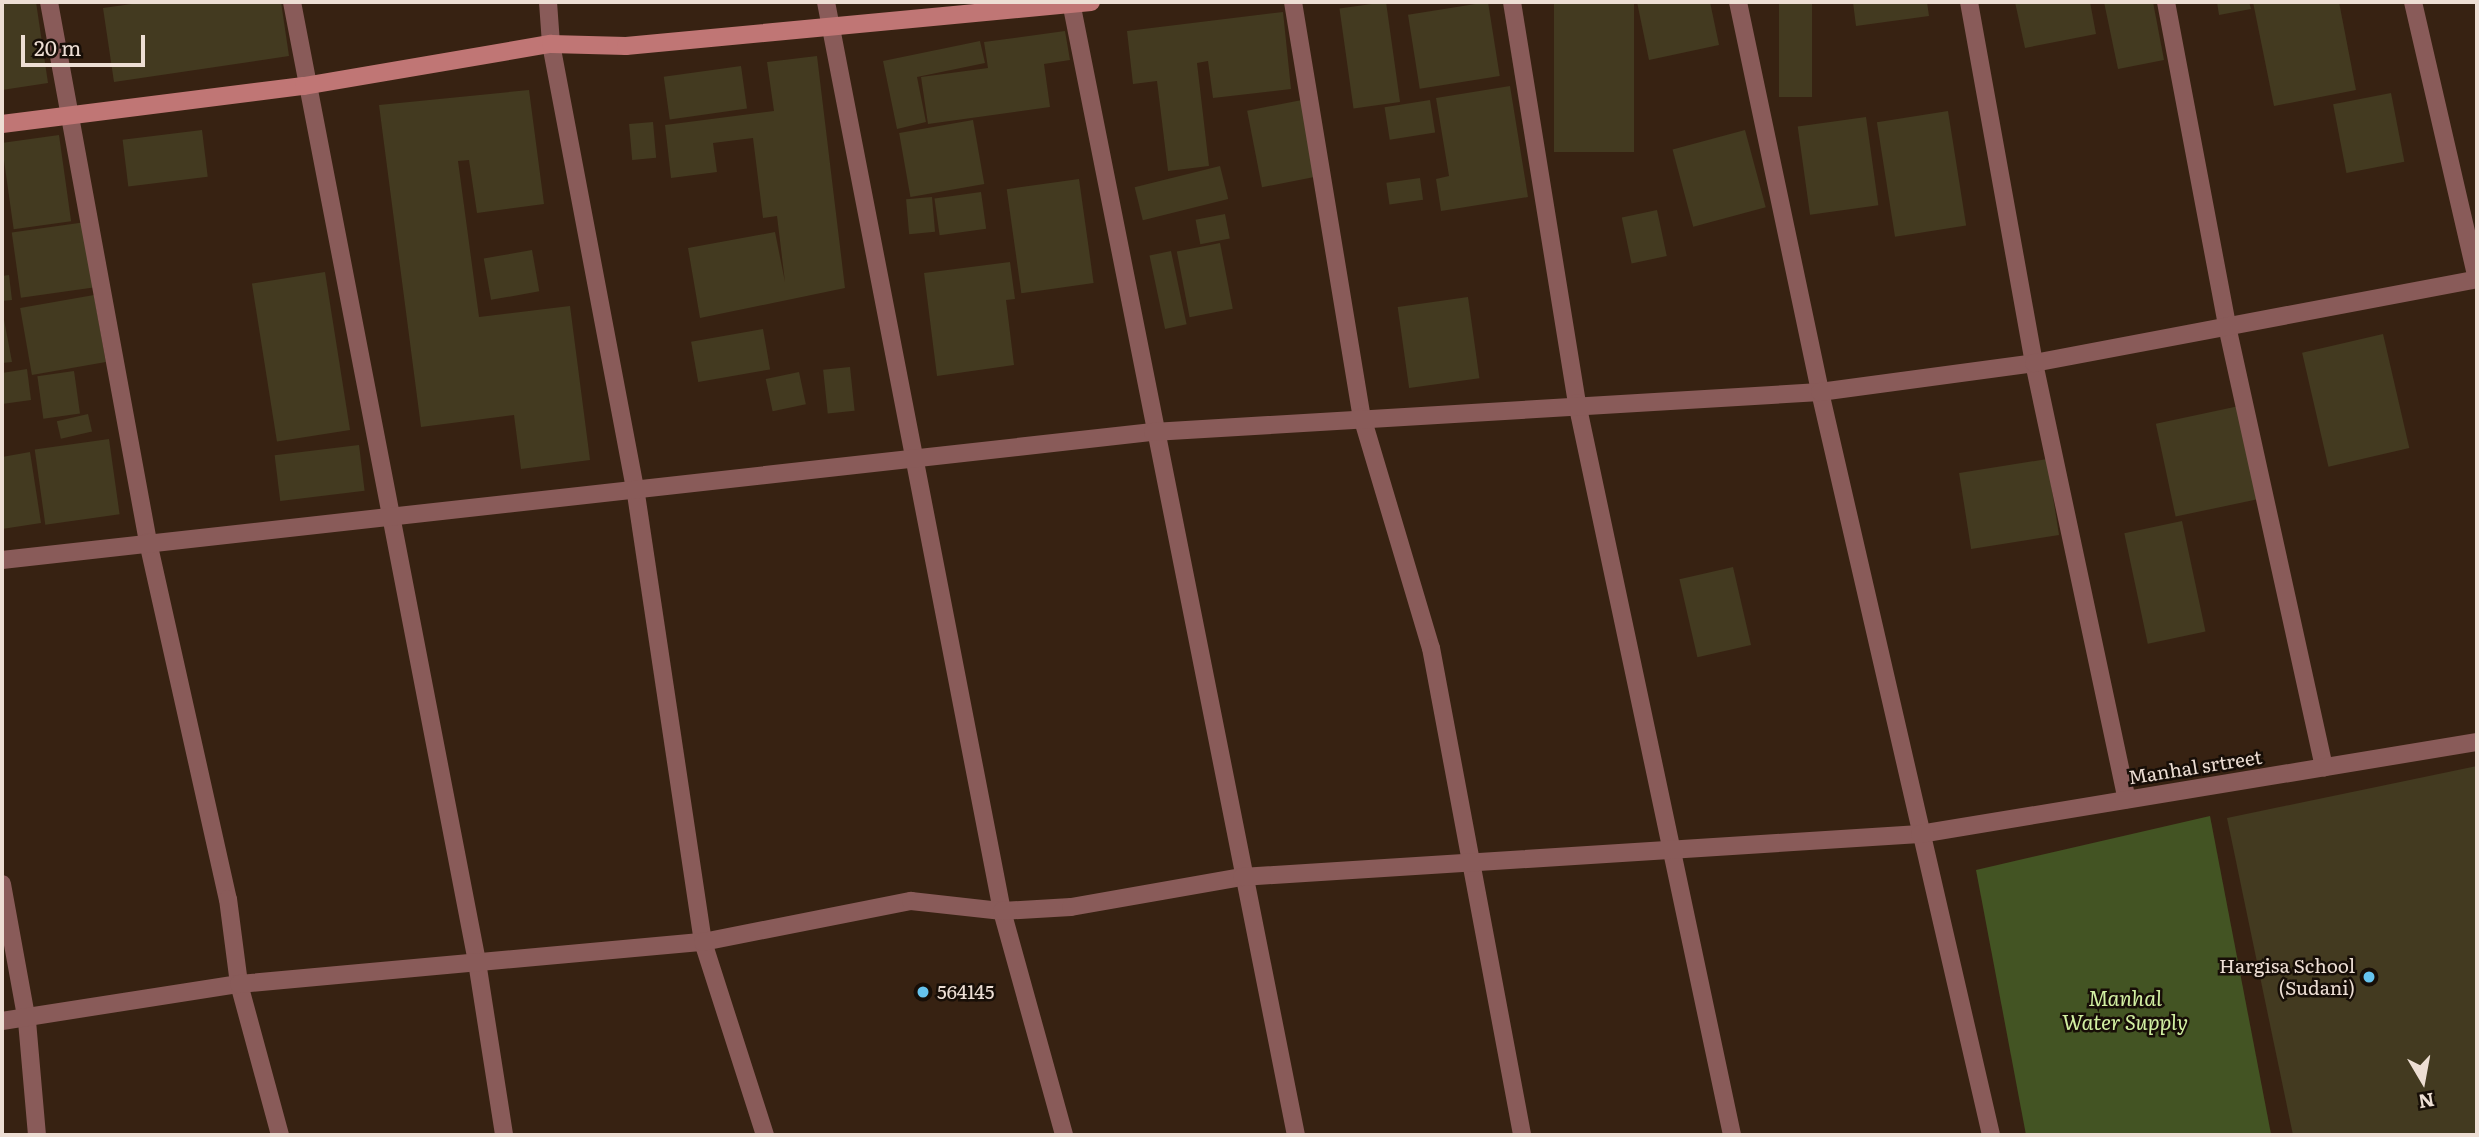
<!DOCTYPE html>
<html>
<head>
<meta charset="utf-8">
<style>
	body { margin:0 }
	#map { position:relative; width:2479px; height:1137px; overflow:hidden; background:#372212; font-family:Literata,serif }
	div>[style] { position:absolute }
	.water>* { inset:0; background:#435423 }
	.building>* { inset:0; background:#433a20; transform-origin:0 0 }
	.street>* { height:18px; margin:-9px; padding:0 9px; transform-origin:9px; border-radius:9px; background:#895b59 }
	.secondary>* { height:18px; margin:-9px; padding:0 9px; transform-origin:9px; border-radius:9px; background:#c07675 }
	.dots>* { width:19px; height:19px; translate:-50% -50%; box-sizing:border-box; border:4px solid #170e07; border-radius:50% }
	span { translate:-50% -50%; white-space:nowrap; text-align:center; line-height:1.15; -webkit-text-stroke:5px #170e07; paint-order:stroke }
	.street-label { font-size:19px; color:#edded4 }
	.poi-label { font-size:19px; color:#edded4 }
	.right { translate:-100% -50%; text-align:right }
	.left { translate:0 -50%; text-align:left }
	.water-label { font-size:21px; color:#d2f0a2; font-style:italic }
	.frame { position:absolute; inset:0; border:4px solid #edded4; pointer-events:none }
	.north { position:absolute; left:2388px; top:1046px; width:70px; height:70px; -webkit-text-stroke:5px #170e07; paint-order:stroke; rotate:170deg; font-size:19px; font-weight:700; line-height:28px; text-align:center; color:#edded4 }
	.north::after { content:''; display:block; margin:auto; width:24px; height:32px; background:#edded4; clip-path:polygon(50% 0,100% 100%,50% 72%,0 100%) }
	.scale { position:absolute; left:21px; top:35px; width:124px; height:32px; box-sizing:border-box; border:4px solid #edded4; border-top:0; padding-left:9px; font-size:21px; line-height:24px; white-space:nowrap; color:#edded4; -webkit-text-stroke:5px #170e07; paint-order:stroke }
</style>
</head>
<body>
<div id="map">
	<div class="water">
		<div style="clip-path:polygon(2210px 816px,2271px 1134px,2026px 1135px,1976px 870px)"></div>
	</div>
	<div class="building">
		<div style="clip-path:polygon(2px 2px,36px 2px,48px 83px,2px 90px)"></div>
		<div style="clip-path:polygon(146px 2px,281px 2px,289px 56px,114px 82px,103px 8px)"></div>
		<div style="left:1386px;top:2px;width:101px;height:47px;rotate:82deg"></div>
		<div style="left:1488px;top:2px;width:75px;height:81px;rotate:81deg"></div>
		<div style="left:1554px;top:2px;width:80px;height:150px"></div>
		<div style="clip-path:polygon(1637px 2px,1710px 2px,1719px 45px,1649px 60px)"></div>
		<div style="left:1779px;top:2px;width:33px;height:95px"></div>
		<div style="clip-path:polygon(1853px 2px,1927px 2px,1929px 16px,1856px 26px)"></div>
		<div style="clip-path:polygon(2015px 2px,2090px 2px,2096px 34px,2025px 48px)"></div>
		<div style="clip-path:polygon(2104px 2px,2153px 2px,2164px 60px,2118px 69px)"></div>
		<div style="clip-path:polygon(2217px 2px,2249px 2px,2251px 9px,2219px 15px)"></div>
		<div style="clip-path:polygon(2253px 2px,2339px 2px,2356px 90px,2274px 106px)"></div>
		<div style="clip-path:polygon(1283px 12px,1291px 89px,1213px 98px,1208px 61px,1197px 63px,1209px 166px,1168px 171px,1157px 81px,1133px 84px,1127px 31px)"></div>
		<div style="clip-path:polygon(1065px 31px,1070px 60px,1044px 64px,1050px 107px,928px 124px,921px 77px,988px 68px,984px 42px)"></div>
		<div style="clip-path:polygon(980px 41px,985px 63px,917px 77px,926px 122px,897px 129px,883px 61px)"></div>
		<div style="clip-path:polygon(817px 56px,845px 288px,700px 318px,688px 248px,775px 232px,785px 282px,777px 216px,763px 218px,753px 138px,713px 143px,717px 172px,671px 178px,665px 125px,774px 111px,767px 62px)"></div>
		<div style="left:741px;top:66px;width:43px;height:78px;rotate:82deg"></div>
		<div style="clip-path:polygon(1510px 86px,1528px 197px,1441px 211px,1436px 179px,1449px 176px,1436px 98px)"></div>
		<div style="clip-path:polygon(529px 90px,544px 204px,477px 213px,469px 160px,458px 161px,479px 317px,570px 306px,590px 460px,521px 469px,514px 415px,421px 427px,379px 105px)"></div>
		<div style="left:2391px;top:93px;width:70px;height:59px;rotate:79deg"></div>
		<div style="left:1307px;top:99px;width:78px;height:61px;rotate:79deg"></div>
		<div style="left:1430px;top:100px;width:33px;height:46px;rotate:81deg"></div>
		<div style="left:1948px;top:111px;width:116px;height:72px;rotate:81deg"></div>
		<div style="left:1866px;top:117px;width:89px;height:69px;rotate:82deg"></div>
		<div style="left:973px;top:120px;width:65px;height:75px;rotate:80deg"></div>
		<div style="left:653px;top:122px;width:36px;height:24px;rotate:85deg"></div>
		<div style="left:202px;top:130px;width:47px;height:80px;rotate:83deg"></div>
		<div style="left:1745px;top:130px;width:80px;height:75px;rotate:75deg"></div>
		<div style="left:59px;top:135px;width:87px;height:58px;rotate:82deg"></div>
		<div style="left:1220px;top:166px;width:34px;height:88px;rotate:76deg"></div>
		<div style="left:1420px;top:178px;width:22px;height:34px;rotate:82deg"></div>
		<div style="left:1079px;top:179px;width:105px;height:73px;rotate:82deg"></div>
		<div style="left:981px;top:192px;width:37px;height:47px;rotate:82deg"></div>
		<div style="left:932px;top:197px;width:35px;height:26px;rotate:85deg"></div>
		<div style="left:1657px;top:210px;width:47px;height:36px;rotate:78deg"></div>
		<div style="left:1225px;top:214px;width:25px;height:30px;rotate:79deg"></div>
		<div style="left:86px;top:222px;width:66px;height:75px;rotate:82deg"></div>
		<div style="left:1220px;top:243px;width:67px;height:44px;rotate:79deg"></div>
		<div style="left:532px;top:250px;width:42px;height:49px;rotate:80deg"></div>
		<div style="left:1171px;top:251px;width:75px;height:22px;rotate:78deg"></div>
		<div style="clip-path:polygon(1010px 262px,1015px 299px,1006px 300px,1014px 365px,937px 376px,924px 273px)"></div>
		<div style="left:325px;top:272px;width:160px;height:74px;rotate:81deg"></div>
		<div style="clip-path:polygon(9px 275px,12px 300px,2px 301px,2px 276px)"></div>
		<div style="left:94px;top:295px;width:68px;height:75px;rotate:80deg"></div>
		<div style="left:1468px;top:297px;width:82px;height:71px;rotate:82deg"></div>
		<div style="clip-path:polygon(2px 309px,12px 362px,2px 363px)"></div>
		<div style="left:763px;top:329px;width:41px;height:73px;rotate:80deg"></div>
		<div style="left:2383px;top:334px;width:117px;height:83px;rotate:77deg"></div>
		<div style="left:850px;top:367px;width:44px;height:27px;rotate:84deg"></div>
		<div style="clip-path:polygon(27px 369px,31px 400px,2px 404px,2px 373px)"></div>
		<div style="left:74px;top:371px;width:43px;height:37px;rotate:82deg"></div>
		<div style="left:799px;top:372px;width:33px;height:34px;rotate:78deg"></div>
		<div style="left:2239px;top:406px;width:95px;height:85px;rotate:78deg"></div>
		<div style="left:88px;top:414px;width:18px;height:32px;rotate:77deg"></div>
		<div style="left:109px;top:439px;width:76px;height:75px;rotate:82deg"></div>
		<div style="left:359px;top:445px;width:46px;height:85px;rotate:83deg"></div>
		<div style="clip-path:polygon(30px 452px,41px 523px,2px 529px,2px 457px)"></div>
		<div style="left:2047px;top:459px;width:77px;height:89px;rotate:81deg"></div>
		<div style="left:2182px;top:521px;width:113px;height:59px;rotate:78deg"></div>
		<div style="left:1733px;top:567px;width:80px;height:55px;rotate:77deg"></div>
		<div style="clip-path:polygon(2477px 766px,2477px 1135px,2293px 1135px,2227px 818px)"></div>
	</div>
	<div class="street">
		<div style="left:49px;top:2px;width:549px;rotate:79.61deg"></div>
		<div style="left:148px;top:542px;width:366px;rotate:77.4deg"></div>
		<div style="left:228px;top:899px;width:86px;rotate:82.6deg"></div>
		<div style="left:239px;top:984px;width:156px;rotate:74.8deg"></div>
		<div style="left:292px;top:2px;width:978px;rotate:79.09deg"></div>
		<div style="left:477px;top:962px;width:175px;rotate:81.1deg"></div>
		<div style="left:548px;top:2px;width:42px;rotate:85.9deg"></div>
		<div style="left:551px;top:44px;width:458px;rotate:79.3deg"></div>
		<div style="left:636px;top:494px;width:453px;rotate:81.5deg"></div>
		<div style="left:703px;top:942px;width:203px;rotate:72.2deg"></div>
		<div style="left:826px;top:2px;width:926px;rotate:79.04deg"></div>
		<div style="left:1002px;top:911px;width:232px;rotate:74.5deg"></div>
		<div style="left:1071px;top:2px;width:1155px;rotate:78.77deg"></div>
		<div style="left:1293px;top:2px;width:421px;rotate:80.6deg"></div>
		<div style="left:1362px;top:417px;width:241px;rotate:73.4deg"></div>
		<div style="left:1431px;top:648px;width:495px;rotate:79.4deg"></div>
		<div style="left:1512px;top:2px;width:406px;rotate:80.8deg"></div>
		<div style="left:1577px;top:403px;width:748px;rotate:78.04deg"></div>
		<div style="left:1738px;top:2px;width:399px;rotate:78.1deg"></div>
		<div style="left:1820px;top:392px;width:762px;rotate:77.04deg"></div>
		<div style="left:1969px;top:2px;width:367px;rotate:79.8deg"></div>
		<div style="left:2034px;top:363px;width:446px;rotate:78deg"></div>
		<div style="left:2166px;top:2px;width:330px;rotate:79.3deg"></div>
		<div style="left:2227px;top:326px;width:452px;rotate:77.6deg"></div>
		<div style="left:2413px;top:2px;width:284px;rotate:77deg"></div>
		<div style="left:2px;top:560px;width:1158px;rotate:-6.35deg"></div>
		<div style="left:1153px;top:432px;width:668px;rotate:-3.43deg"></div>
		<div style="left:1820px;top:392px;width:216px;rotate:-7.7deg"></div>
		<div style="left:2034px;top:363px;width:451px;rotate:-10.7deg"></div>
		<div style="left:2px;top:884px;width:139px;rotate:79.7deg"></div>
		<div style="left:27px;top:1021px;width:114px;rotate:85deg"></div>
		<div style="left:2px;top:1021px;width:240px;rotate:-8.9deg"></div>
		<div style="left:239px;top:984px;width:466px;rotate:-5.2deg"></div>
		<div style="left:703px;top:942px;width:212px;rotate:-11.2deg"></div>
		<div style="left:911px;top:901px;width:92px;rotate:6.3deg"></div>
		<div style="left:1002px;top:911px;width:69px;rotate:-3.3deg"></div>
		<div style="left:1071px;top:907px;width:174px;rotate:-10deg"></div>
		<div style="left:1242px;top:877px;width:679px;rotate:-3.63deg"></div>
		<div style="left:1920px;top:834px;width:565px;rotate:-9.38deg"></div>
	</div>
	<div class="secondary">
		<div style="left:2px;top:124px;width:304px;rotate:-7.2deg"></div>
		<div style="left:304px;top:86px;width:251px;rotate:-9.7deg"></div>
		<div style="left:551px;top:44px;width:75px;rotate:1.5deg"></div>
		<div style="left:626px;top:46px;width:467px;rotate:-5.4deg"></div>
	</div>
	<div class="dots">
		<div style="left:2369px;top:977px;background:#66c4ef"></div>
		<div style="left:923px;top:992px;background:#66c4ef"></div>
	</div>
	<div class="street-label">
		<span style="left:2195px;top:767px;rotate:-9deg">Manhal srtreet</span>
	</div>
	<div class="poi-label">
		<span class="right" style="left:2355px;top:977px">Hargisa School<br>(Sudani)</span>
		<span class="left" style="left:937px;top:992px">564145</span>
	</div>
	<div class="water-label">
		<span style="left:2125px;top:1009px">Manhal<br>Water Supply</span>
	</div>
	<div class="frame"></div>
	<div class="north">N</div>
	<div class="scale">20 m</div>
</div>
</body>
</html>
